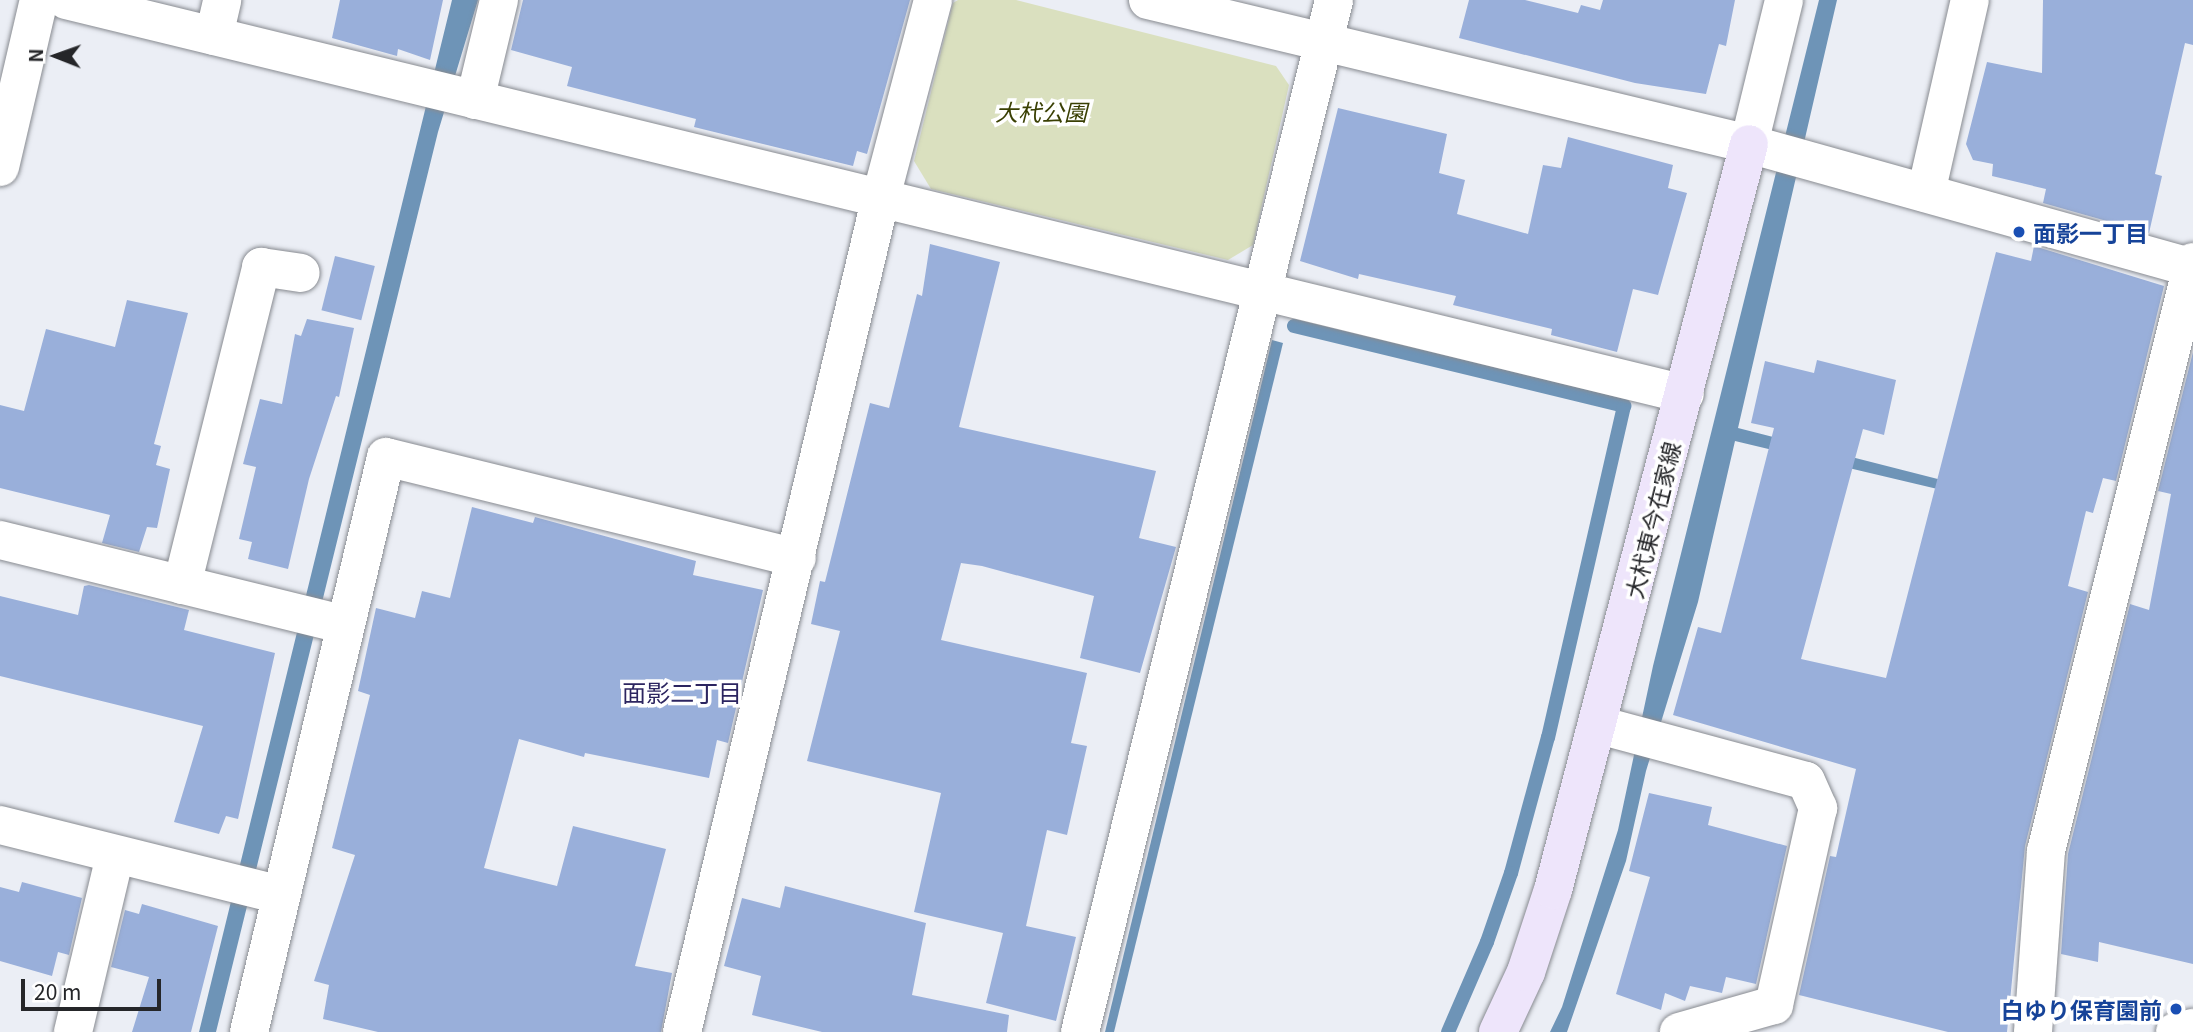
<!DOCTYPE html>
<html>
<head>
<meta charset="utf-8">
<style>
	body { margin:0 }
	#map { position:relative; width:2193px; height:1032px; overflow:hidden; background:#ebeef5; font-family:Georgia,"Noto Sans JP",serif }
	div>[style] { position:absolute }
	.green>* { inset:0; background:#dae0bf }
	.water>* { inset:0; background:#6e94b7 }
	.stream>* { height:14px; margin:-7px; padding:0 7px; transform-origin:7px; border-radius:7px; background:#6e94b7 }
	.building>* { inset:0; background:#99afda; transform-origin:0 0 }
	.roads { filter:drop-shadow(0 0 2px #888b91) drop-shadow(0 0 2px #888b91) }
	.street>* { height:38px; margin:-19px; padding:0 19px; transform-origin:19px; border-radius:19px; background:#fff }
	.secondary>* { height:38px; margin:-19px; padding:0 19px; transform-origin:19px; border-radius:19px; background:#eee5fb }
	.dots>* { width:19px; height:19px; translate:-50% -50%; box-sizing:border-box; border:4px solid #fff; border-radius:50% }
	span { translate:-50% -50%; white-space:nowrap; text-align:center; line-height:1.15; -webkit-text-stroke:7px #fff; paint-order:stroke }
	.park-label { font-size:23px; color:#3a4004; font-style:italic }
	.transit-label { font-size:23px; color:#164399; font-weight:700 }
	.left { translate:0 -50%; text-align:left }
	.right { translate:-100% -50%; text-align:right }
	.street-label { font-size:23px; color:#252629 }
	.neighbourhood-label { font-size:24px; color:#2c2560 }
	.north { position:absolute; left:21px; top:21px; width:70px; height:70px; -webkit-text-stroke:5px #fff; paint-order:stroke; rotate:271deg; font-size:19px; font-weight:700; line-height:28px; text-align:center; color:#252629 }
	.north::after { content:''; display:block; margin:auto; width:24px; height:32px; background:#252629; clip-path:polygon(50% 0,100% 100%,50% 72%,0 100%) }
	.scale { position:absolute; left:21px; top:979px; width:140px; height:32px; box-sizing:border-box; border:4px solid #252629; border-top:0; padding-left:9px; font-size:21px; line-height:24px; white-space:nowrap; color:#252629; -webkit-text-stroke:5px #fff; paint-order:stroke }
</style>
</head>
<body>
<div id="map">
	<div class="green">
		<div style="clip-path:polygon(958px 0,1016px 0,1276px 66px,1289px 85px,1253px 245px,1228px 260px,931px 189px,914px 161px,953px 3px)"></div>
	</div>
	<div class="water">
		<div style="clip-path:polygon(452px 0,478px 0,438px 132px,216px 1032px,199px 1032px)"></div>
		<div style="clip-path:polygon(1819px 0,1837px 0,1738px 428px,2024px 501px,2022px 509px,1735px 441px,1698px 602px,1646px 771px,1626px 861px,1567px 1032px,1550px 1032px,1562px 1007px,1618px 830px,1653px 666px)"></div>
		<div style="clip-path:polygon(1272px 340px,1283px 343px,1114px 1032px,1105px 1032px)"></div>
	</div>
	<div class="stream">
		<div style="left:1294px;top:326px;width:340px;rotate:13.6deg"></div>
		<div style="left:1624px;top:406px;width:340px;rotate:102.9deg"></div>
		<div style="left:1548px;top:737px;width:141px;rotate:105.2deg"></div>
		<div style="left:1511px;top:873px;width:73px;rotate:109.2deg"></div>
		<div style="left:1487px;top:942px;width:98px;rotate:113.4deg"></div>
	</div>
	<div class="building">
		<div style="clip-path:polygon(340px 0,443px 0,430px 60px,398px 49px,397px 56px,332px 38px)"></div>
		<div style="clip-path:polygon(523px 0,910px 0,867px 154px,857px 151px,853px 166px,694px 127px,696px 119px,567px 86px,572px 67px,511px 50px)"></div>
		<div style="clip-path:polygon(1469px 0,1525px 0,1578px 13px,1581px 5px,1600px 10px,1603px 0,1735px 0,1726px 46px,1719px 44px,1706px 94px,1635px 83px,1459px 38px)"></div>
		<div style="clip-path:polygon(2043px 0,2193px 0,2193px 45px,2185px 43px,2155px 174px,2162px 176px,2149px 233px,2043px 203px,2046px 189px,1992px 176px,1993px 164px,1973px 160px,1966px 144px,1987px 62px,2042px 73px)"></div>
		<div style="clip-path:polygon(1338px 108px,1447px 134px,1439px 173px,1465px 180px,1457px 214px,1528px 234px,1543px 165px,1561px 168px,1568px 137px,1673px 165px,1668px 188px,1687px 193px,1658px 295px,1633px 289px,1617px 352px,1551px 335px,1552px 329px,1453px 305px,1456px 296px,1359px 274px,1358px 279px,1300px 261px)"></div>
		<div style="clip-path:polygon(930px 244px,1000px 262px,959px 427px,1156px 471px,1139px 538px,1176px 547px,1140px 673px,1080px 658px,1094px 596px,982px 566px,961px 563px,941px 640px,1087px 673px,1071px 743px,1087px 746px,1067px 835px,1047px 830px,1026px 926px,1076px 937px,1056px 1021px,986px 1003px,1003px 933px,914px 912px,941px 793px,807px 761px,840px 631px,811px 624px,820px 581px,825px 582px,870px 403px,889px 408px,917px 294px,922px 296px)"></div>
		<div style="clip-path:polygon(2034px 246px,2164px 286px,2116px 481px,2103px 478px,2093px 513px,2086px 511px,2068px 586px,2088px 592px,2025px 846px,2007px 1032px,1948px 1032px,1799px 995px,1830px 856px,1836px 857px,1856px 769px,1673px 715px,1698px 627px,1721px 633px,1755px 502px,1774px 428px,1751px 423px,1765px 361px,1814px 373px,1817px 360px,1896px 380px,1884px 435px,1863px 429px,1801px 659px,1886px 678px,1996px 252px,2031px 261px)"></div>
		<div style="left:335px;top:256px;width:41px;height:56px;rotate:14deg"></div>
		<div style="clip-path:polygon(127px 300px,188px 313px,154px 444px,161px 446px,156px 465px,170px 469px,157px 528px,147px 527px,139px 552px,102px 543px,110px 515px,0 488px,0 405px,24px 411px,46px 329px,115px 347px)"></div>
		<div style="clip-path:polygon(307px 319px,354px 328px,339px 397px,336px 396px,309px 479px,288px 569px,248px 559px,252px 542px,239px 539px,256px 467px,243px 464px,260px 399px,282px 404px,295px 334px,301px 336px)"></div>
		<div style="clip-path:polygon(2193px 352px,2193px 964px,2099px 942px,2098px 962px,2061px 954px,2068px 854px,2130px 604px,2149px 610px,2171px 494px,2158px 491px)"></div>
		<div style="clip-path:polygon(472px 507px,533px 523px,535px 517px,696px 561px,693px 575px,763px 590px,728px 743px,717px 740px,709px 778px,585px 753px,584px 757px,519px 739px,484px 868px,557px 886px,573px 826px,666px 849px,635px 966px,672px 973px,661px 1032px,378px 1032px,323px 1019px,329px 985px,314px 981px,355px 855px,332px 848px,370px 695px,358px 691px,376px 608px,415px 618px,422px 591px,450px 598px)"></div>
		<div style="clip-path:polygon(89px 585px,189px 610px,184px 630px,275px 653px,238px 819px,226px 816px,219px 834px,174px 822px,203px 726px,0 676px,0 596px,78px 615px,84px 586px)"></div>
		<div style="clip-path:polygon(1649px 793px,1712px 807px,1708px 825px,1787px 846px,1756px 984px,1726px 977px,1722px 993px,1690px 986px,1685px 1001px,1665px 993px,1661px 1010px,1616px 994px,1650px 877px,1629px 871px)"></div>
		<div style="clip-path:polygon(22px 882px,82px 898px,69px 955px,58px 952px,52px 976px,0 961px,0 887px,19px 892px)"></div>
		<div style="clip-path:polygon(785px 886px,926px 923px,912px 995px,1009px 1015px,1007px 1032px,822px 1032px,752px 1015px,761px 976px,724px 966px,742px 898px,780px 908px)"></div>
		<div style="clip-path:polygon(142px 904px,218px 926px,191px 1032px,132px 1032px,149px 977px,111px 967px,125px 910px,139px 914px)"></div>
	</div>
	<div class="roads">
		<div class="street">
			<div style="left:66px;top:0;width:1666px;rotate:13.68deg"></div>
			<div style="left:1148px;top:0;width:618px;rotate:13.47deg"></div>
			<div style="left:1749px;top:144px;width:461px;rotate:15.6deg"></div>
			<div style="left:214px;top:36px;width:37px;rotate:-77deg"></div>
			<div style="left:475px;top:100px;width:103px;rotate:-76.5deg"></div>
			<div style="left:1749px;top:144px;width:148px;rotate:-76.3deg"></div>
			<div style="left:0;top:167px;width:171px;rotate:-76.9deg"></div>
			<div style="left:1926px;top:193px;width:198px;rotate:-77.2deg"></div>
			<div style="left:0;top:540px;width:355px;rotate:13.8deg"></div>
			<div style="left:182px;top:585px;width:328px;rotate:-76deg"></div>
			<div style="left:261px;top:267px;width:40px;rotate:8.5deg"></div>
			<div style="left:1599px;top:725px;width:214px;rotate:15.1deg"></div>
			<div style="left:1806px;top:781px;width:30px;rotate:66deg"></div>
			<div style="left:1818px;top:808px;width:202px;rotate:102.6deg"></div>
			<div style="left:1774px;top:1005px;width:99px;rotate:164.1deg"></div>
			<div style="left:0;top:825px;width:290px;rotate:14deg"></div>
			<div style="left:73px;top:1032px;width:181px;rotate:-76.6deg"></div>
			<div style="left:249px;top:1032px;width:591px;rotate:-76.6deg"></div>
			<div style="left:386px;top:457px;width:423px;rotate:13.8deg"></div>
			<div style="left:682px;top:1032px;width:858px;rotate:-76.6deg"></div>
			<div style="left:881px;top:197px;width:204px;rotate:-75.2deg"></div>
			<div style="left:1080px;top:1032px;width:1063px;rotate:-76.17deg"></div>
			<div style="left:2033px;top:1032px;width:181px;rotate:-85.9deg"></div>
			<div style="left:2046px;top:851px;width:607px;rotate:-75.99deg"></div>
			<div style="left:2175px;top:1032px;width:18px;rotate:-13deg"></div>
		</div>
		<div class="secondary">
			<div style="left:1498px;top:1032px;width:66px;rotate:-65deg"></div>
			<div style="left:1526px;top:972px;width:86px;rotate:-71.8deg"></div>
			<div style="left:1553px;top:890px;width:771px;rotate:-75.28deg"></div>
		</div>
	</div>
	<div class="dots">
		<div style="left:2019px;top:232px;background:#1a4fb4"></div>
		<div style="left:2176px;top:1009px;background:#1a4fb4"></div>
	</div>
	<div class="park-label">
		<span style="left:1041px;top:111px">大杙公園</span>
	</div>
	<div class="transit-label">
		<span class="left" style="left:2033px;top:232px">面影一丁目</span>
		<span class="right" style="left:2162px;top:1009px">白ゆり保育園前</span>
	</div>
	<div class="street-label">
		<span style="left:1652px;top:520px;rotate:-76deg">大杙東今在家線</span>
	</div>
	<div class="neighbourhood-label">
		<span style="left:682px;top:692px">面影二丁目</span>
	</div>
	<div class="north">N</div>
	<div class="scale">20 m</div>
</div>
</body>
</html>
